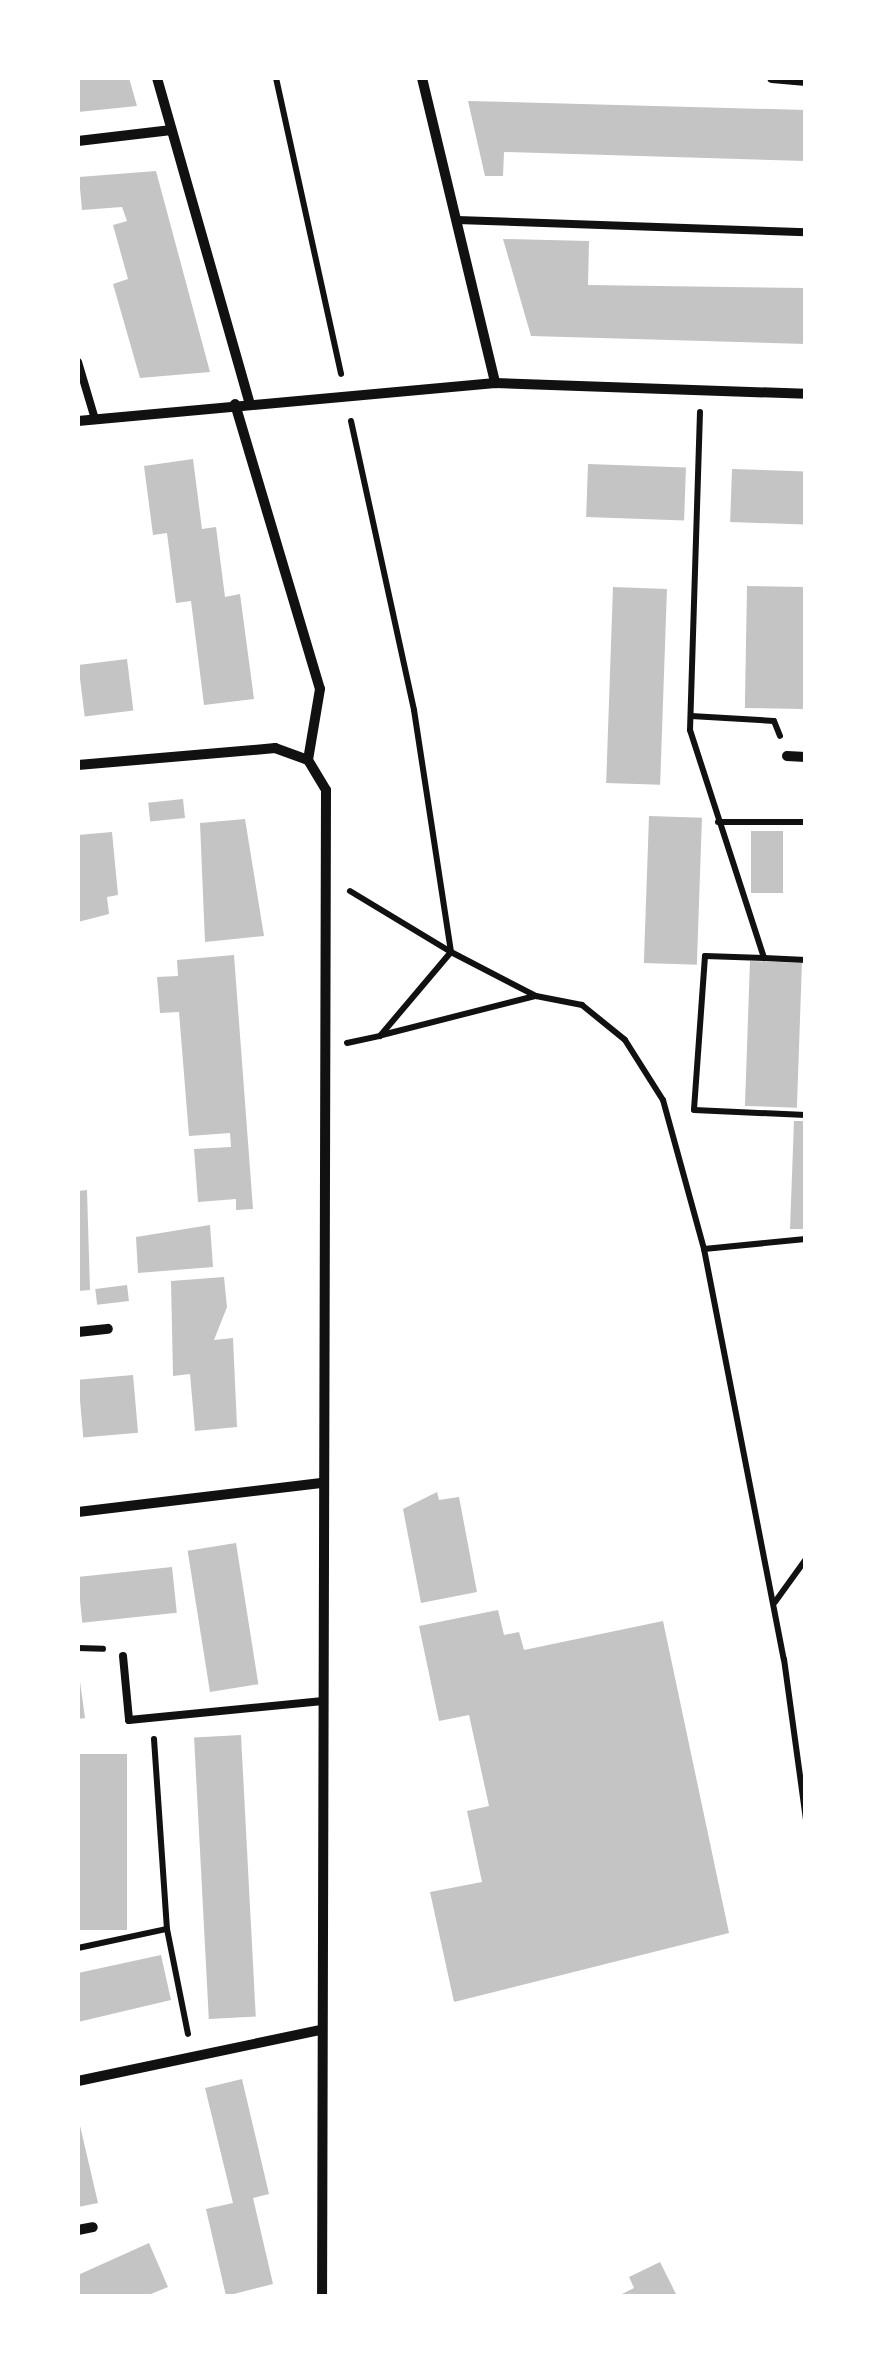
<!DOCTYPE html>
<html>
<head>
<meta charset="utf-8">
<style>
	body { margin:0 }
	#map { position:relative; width:883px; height:2374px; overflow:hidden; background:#fff; font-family:"Archivo Narrow",sans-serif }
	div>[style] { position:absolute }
	.building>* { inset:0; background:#c4c4c4; transform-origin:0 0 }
	.path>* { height:6px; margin:-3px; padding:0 3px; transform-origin:3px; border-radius:3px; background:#111 }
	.service>* { height:8px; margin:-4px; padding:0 4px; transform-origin:4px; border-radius:4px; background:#111 }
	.minor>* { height:10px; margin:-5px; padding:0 5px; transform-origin:5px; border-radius:5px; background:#111 }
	span { translate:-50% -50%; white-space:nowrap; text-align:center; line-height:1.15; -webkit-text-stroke:10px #fff; paint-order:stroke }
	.frame { position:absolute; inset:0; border:80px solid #fff; pointer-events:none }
</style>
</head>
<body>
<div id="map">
	<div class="building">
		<div style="clip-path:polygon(78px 78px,129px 78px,137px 106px,78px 112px)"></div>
		<div style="clip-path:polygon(468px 101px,806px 110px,806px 161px,504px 152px,503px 176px,485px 176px)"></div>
		<div style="clip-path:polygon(156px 171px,210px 372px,140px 378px,113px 284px,128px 279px,113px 225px,127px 221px,122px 207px,82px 210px,79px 177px)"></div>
		<div style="clip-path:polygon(503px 239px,589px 241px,588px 285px,806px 288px,806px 344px,531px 336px)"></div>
		<div style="clip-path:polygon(193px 459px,202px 529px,216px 527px,225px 597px,240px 594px,254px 699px,204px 705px,191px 601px,176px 603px,167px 533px,153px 535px,144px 466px)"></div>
		<div style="left:588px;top:464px;width:98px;height:53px;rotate:2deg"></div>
		<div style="left:732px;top:469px;width:74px;height:53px;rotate:2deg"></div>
		<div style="left:747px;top:586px;width:58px;height:122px;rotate:1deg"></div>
		<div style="left:613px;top:587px;width:54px;height:196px;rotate:2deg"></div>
		<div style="left:127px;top:659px;width:52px;height:49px;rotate:83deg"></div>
		<div style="left:183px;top:799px;width:19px;height:35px;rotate:84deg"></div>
		<div style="left:649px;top:816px;width:53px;height:147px;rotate:2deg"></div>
		<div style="clip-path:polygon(245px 819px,264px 936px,205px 942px,200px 823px)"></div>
		<div style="left:751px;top:831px;width:32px;height:62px"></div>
		<div style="clip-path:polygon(112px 832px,118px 895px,107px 897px,109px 914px,78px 922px,78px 835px)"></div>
		<div style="clip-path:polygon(234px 955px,253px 1209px,236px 1210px,236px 1199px,198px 1202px,194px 1149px,231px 1147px,230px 1133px,189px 1136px,179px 1012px,160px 1013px,157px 977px,178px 976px,177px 960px)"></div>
		<div style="left:750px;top:961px;width:52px;height:145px;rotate:2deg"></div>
		<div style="clip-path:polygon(794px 1121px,806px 1121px,806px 1229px,790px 1229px)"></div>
		<div style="clip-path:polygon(87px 1190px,90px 1290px,78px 1291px,78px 1191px)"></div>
		<div style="clip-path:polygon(210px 1225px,213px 1267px,138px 1273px,136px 1237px)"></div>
		<div style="clip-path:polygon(224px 1277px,227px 1307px,214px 1340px,233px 1338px,237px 1427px,195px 1431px,190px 1374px,173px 1376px,171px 1281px)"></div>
		<div style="left:127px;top:1285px;width:16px;height:32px;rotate:83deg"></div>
		<div style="left:133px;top:1375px;width:58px;height:55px;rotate:85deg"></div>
		<div style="clip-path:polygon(437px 1492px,439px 1500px,459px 1497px,477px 1592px,421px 1603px,403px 1509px)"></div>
		<div style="left:236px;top:1543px;width:143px;height:49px;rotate:81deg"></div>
		<div style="left:172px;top:1567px;width:46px;height:95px;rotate:84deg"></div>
		<div style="clip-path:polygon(498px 1610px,504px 1635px,519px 1632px,524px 1650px,663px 1621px,729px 1933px,454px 2002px,430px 1892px,482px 1882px,467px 1811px,489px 1806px,469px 1715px,439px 1721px,419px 1626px)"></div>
		<div style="clip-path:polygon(78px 1667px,85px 1718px,78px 1719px)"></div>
		<div style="left:241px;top:1735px;width:282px;height:47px;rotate:87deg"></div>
		<div style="left:80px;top:1754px;width:47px;height:176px"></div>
		<div style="clip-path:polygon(161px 1955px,171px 2000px,78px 2022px,78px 1973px)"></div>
		<div style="clip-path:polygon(242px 2079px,269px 2194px,253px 2198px,273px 2284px,226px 2296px,206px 2209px,233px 2203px,205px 2088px)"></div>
		<div style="clip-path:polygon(78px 2117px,98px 2203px,78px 2207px)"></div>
		<div style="clip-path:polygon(149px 2243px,168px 2287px,146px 2296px,78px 2296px,78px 2275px)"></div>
		<div style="clip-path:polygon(660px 2262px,677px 2296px,618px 2296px,634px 2288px,629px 2277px)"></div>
	</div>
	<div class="path">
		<div style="left:276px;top:78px;width:303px;rotate:77.6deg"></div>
		<div style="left:700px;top:412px;width:318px;rotate:91.8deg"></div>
		<div style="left:690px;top:730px;width:240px;rotate:72deg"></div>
		<div style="left:764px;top:958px;width:59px;rotate:-178.1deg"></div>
		<div style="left:705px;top:956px;width:154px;rotate:94.1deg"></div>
		<div style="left:694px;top:1110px;width:112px;rotate:2.6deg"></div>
		<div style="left:351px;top:421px;width:296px;rotate:77.7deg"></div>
		<div style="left:414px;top:710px;width:245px;rotate:81.3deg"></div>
		<div style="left:451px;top:952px;width:96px;rotate:27.4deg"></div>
		<div style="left:536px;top:996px;width:47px;rotate:11.1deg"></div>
		<div style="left:582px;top:1005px;width:55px;rotate:39.1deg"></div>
		<div style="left:625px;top:1040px;width:71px;rotate:57.7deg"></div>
		<div style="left:663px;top:1100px;width:155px;rotate:74.6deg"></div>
		<div style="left:704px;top:1249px;width:418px;rotate:79deg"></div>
		<div style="left:784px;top:1659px;width:162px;rotate:82.2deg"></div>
		<div style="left:691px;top:716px;width:83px;rotate:3.4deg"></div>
		<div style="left:774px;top:721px;width:16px;rotate:68deg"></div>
		<div style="left:718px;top:822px;width:88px"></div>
		<div style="left:764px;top:958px;width:42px;rotate:2.7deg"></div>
		<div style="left:382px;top:1035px;width:158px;rotate:-14.3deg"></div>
		<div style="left:347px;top:1043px;width:34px;rotate:-12deg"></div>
		<div style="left:380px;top:1036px;width:110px;rotate:-49.8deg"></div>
		<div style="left:451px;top:952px;width:118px;rotate:-148.9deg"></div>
		<div style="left:704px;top:1249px;width:102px;rotate:-5.6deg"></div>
		<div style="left:775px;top:1602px;width:53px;rotate:-54.2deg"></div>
		<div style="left:78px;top:1648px;width:25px;rotate:2deg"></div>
		<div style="left:154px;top:1739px;width:190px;rotate:86.1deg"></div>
		<div style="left:167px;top:1929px;width:107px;rotate:78.7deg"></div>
		<div style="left:78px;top:1948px;width:91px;rotate:-12.1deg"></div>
	</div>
	<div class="service">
		<div style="left:457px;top:220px;width:349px;rotate:2deg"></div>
		<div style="left:78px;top:362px;width:59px;rotate:73.4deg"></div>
		<div style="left:123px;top:1656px;width:64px;rotate:84.6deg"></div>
		<div style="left:129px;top:1720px;width:195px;rotate:-5.6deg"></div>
	</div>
	<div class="minor">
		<div style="left:157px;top:78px;width:337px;rotate:74.1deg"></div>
		<div style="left:422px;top:78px;width:314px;rotate:76.5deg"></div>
		<div style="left:772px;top:78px;width:34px;rotate:5deg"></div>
		<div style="left:78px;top:141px;width:94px;rotate:-6.7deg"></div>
		<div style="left:235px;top:404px;width:297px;rotate:73.4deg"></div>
		<div style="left:320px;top:689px;width:72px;rotate:99.6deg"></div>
		<div style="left:78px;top:421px;width:419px;rotate:-5.2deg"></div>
		<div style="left:495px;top:383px;width:311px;rotate:2deg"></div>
		<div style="left:787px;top:756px;width:19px;rotate:3deg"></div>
		<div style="left:78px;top:765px;width:198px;rotate:-4.9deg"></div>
		<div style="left:275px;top:748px;width:35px;rotate:20deg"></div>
		<div style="left:308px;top:760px;width:35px;rotate:59deg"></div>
		<div style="left:326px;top:790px;width:1506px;rotate:90.15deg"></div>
		<div style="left:78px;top:1332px;width:30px;rotate:-6deg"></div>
		<div style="left:78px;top:1512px;width:247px;rotate:-6.8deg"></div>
		<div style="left:78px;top:2081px;width:248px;rotate:-11.9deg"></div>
		<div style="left:78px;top:2230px;width:15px;rotate:-11deg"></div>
	</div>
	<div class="frame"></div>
</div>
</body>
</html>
